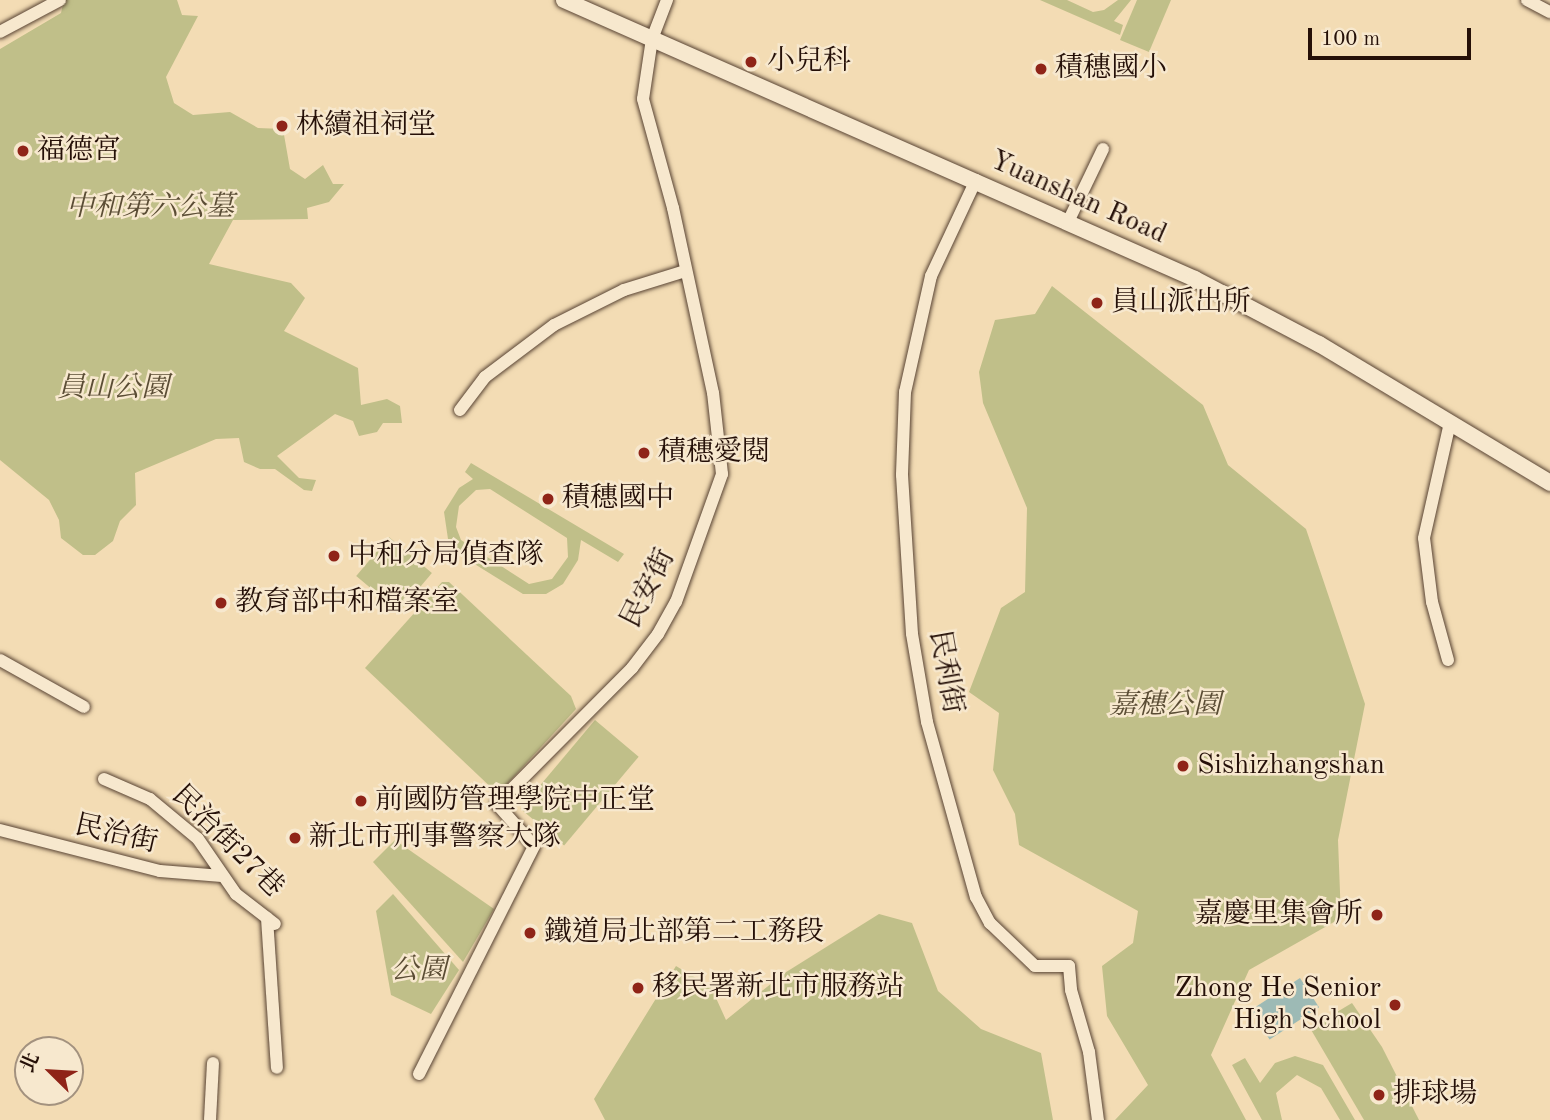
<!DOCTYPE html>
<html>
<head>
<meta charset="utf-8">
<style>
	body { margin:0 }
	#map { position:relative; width:1550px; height:1120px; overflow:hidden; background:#f3dcb4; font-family:"Old Standard TT","Noto Serif TC",serif }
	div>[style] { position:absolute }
	.green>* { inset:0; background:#c0bf89; transform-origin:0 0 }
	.water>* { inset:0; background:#9dbab5; transform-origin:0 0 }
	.roads { filter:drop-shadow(0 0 2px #584333) drop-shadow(0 0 2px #584333) }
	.minor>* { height:12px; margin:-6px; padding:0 6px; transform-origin:6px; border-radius:6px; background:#f7e8ce }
	.tertiary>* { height:16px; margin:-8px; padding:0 8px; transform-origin:8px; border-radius:8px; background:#f7e8ce }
	.dots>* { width:19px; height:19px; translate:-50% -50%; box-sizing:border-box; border:4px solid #f7e8ce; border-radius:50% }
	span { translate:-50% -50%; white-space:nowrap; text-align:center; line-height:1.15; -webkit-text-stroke:5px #f7e8ce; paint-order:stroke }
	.poi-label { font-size:28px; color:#251008 }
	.left { translate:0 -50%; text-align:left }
	.right { translate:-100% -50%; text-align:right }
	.street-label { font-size:28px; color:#251008 }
	.park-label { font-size:28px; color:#5b4d35; font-style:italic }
	.north { position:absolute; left:14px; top:1036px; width:70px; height:70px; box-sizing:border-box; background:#f7e8ce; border:2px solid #a3927f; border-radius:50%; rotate:294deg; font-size:19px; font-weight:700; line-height:28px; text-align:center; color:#251008 }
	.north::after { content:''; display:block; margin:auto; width:24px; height:32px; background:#8f2418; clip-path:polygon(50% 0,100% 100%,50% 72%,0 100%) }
	.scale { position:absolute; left:1308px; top:28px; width:163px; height:32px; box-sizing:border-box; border:4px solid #251008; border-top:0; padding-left:9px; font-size:21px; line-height:24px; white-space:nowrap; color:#251008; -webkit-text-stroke:5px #f7e8ce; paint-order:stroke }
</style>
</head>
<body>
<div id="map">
	<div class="green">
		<div style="clip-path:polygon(64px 0,177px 0,182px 15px,198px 16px,166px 77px,174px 103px,193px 115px,230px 112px,258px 128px,283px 129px,290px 169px,305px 179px,323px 165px,333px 184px,344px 184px,329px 202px,307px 208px,308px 219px,233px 220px,209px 264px,291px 283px,305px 298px,284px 331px,358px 368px,361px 405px,387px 399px,400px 406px,402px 423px,383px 423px,377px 432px,359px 436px,353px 421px,335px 414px,277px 456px,299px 478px,316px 480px,312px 491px,304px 490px,275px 469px,260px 469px,244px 462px,239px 438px,216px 439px,135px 473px,136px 505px,120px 521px,113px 541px,95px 555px,83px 555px,61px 538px,59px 520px,49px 500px,0 460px,0 49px,61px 13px)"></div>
		<div style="clip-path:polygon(1040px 0,1067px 0,1093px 12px,1104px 10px,1118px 0,1131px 0,1114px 21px,1123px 25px,1120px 35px)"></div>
		<div style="clip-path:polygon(1137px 0,1171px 0,1149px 52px,1120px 40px)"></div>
		<div style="clip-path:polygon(1052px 286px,1203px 405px,1228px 465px,1306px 529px,1365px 704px,1338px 840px,1341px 918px,1249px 970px,1211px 1055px,1246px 1120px,1115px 1120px,1148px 1085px,1107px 1016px,1102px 966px,1133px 943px,1138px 911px,1019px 845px,1015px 814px,993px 770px,999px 713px,969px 692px,1001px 608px,1025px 592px,1027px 508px,983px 403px,979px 372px,995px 320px,1035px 314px)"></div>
		<div style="clip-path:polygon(evenodd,471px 463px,624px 554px,618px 562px,581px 540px,578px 560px,563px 584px,546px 594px,523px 594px,452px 550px,448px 539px,444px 512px,459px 488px,473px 479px,465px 472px,471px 463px,490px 489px,567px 538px,568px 557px,552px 579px,529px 584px,461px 540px,456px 527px,459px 506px,476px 490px,490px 489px)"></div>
		<div style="left:389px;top:537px;width:56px;height:51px;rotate:40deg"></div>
		<div style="clip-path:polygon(442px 582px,449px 582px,571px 696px,576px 709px,498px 794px,365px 668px)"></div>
		<div style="left:595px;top:720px;width:57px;height:116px;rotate:40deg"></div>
		<div style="clip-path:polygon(395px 840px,494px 909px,463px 962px,373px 862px)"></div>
		<div style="clip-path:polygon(393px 894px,459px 970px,431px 1014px,391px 995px,376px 911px)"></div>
		<div style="clip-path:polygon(879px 914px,912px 923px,938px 991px,981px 1029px,1041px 1053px,1053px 1120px,605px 1120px,594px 1099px,676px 966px,711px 987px,726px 1020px,783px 974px)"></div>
		<div style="clip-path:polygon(1352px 1003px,1382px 1047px,1419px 1120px,1364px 1120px,1310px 1028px)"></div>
		<div style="clip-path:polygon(1295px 1056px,1323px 1065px,1355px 1120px,1340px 1120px,1321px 1088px,1297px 1075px,1276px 1093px,1282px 1120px,1262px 1120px,1232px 1065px,1245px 1058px,1260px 1083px,1275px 1063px)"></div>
	</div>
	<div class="water">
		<div style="left:1300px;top:978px;width:35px;height:59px;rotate:57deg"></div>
	</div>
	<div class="roads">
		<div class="minor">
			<div style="left:1527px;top:0;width:26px;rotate:28deg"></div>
			<div style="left:0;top:32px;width:68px;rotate:-28.1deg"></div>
			<div style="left:976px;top:180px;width:106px;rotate:115.1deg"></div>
			<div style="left:931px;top:276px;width:119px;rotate:102.6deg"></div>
			<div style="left:905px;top:392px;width:83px;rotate:92.1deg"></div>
			<div style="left:902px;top:475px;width:159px;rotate:86.4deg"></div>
			<div style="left:912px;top:634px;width:89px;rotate:80.3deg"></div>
			<div style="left:927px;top:722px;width:182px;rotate:74.4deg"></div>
			<div style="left:976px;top:897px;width:30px;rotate:62deg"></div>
			<div style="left:990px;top:923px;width:62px;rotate:43.7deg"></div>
			<div style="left:1035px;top:966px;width:34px"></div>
			<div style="left:1069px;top:966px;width:24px;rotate:85deg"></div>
			<div style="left:1071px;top:990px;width:65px;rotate:73.8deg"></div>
			<div style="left:1089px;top:1052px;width:69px;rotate:82.5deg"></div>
			<div style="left:1068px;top:222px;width:81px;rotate:-64.4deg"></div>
			<div style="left:460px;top:410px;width:41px;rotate:-52.9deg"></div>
			<div style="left:485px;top:377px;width:86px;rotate:-37deg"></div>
			<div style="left:554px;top:325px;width:78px;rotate:-26.6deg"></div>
			<div style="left:624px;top:290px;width:64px;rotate:-17.3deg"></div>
			<div style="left:0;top:660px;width:96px;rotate:29.2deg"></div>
			<div style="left:1448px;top:660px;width:60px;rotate:-105.4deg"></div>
			<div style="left:1432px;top:602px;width:64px;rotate:-97.1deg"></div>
			<div style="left:1424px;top:538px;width:118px;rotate:-77.3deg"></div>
			<div style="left:104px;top:779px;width:50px;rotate:23.5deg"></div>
			<div style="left:150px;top:799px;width:62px;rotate:39.8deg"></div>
			<div style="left:198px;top:839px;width:67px;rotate:55.4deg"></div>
			<div style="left:236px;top:894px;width:49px;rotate:37.6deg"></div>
			<div style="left:0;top:830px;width:165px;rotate:14.4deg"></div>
			<div style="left:160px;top:871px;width:62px;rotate:4.6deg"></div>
			<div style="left:267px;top:918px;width:150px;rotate:86.2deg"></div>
			<div style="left:419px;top:1074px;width:255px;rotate:-63.2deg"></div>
			<div style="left:534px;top:846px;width:56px;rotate:-131.4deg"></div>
			<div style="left:497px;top:804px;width:192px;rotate:-45.2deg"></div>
			<div style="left:632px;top:668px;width:43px;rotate:-52.6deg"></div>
			<div style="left:658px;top:634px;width:37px;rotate:-61deg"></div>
			<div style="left:676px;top:602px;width:136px;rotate:-70.2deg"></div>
			<div style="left:722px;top:474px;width:81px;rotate:-96.3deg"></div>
			<div style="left:713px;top:393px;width:189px;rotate:-102.2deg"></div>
			<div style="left:673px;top:208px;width:113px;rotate:-105.4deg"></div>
			<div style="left:643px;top:99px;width:61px;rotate:-81.5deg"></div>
			<div style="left:652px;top:39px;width:42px;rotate:-69deg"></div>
			<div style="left:210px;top:1120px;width:57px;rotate:-87deg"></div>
		</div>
		<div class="tertiary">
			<div style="left:564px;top:0;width:690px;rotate:23.85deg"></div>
			<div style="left:1195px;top:279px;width:140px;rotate:27.7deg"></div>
			<div style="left:1319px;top:344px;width:270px;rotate:31deg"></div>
		</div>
	</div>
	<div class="dots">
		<div style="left:751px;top:62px;background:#8f2418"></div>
		<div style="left:1041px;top:69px;background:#8f2418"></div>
		<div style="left:282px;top:126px;background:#8f2418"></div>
		<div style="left:23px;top:151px;background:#8f2418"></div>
		<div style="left:1097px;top:303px;background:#8f2418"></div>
		<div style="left:644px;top:453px;background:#8f2418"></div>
		<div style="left:548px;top:499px;background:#8f2418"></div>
		<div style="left:334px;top:556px;background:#8f2418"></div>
		<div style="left:221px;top:603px;background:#8f2418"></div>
		<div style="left:1183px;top:766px;background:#8f2418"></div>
		<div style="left:361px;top:801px;background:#8f2418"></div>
		<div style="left:295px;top:838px;background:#8f2418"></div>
		<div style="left:1377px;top:915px;background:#8f2418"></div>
		<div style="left:530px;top:933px;background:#8f2418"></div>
		<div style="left:638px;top:988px;background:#8f2418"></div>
		<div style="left:1395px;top:1005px;background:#8f2418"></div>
		<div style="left:1379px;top:1095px;background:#8f2418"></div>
	</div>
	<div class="poi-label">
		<span class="left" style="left:767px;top:62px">小兒科</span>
		<span class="left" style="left:1055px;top:69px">積穗國小</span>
		<span class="left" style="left:296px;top:126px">林續祖祠堂</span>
		<span class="left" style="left:37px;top:151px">福德宮</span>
		<span class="left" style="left:1111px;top:303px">員山派出所</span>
		<span class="left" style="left:658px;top:453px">積穗愛閱</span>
		<span class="left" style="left:562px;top:499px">積穗國中</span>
		<span class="left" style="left:348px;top:556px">中和分局偵查隊</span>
		<span class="left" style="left:235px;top:603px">教育部中和檔案室</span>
		<span class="left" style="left:1197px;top:766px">Sishizhangshan</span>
		<span class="left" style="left:375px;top:801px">前國防管理學院中正堂</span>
		<span class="left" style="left:309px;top:838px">新北市刑事警察大隊</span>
		<span class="right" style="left:1363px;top:915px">嘉慶里集會所</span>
		<span class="left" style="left:544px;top:933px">鐵道局北部第二工務段</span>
		<span class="left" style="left:652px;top:988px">移民署新北市服務站</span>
		<span class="right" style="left:1381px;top:1005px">Zhong He Senior<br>High School</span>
		<span class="left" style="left:1393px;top:1095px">排球場</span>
	</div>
	<div class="street-label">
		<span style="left:1078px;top:198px;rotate:24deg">Yuanshan Road</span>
		<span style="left:649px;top:589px;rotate:-63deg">民安街</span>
		<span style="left:945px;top:672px;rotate:80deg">民利街</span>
		<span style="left:116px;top:835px;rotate:13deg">民治街</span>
		<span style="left:227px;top:842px;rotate:45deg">民治街27巷</span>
	</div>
	<div class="park-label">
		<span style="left:150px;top:208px">中和第六公墓</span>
		<span style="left:113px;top:389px">員山公園</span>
		<span style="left:1165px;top:706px">嘉穗公園</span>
		<span style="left:419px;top:971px">公園</span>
	</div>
	<div class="north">北</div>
	<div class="scale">100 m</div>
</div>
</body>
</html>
